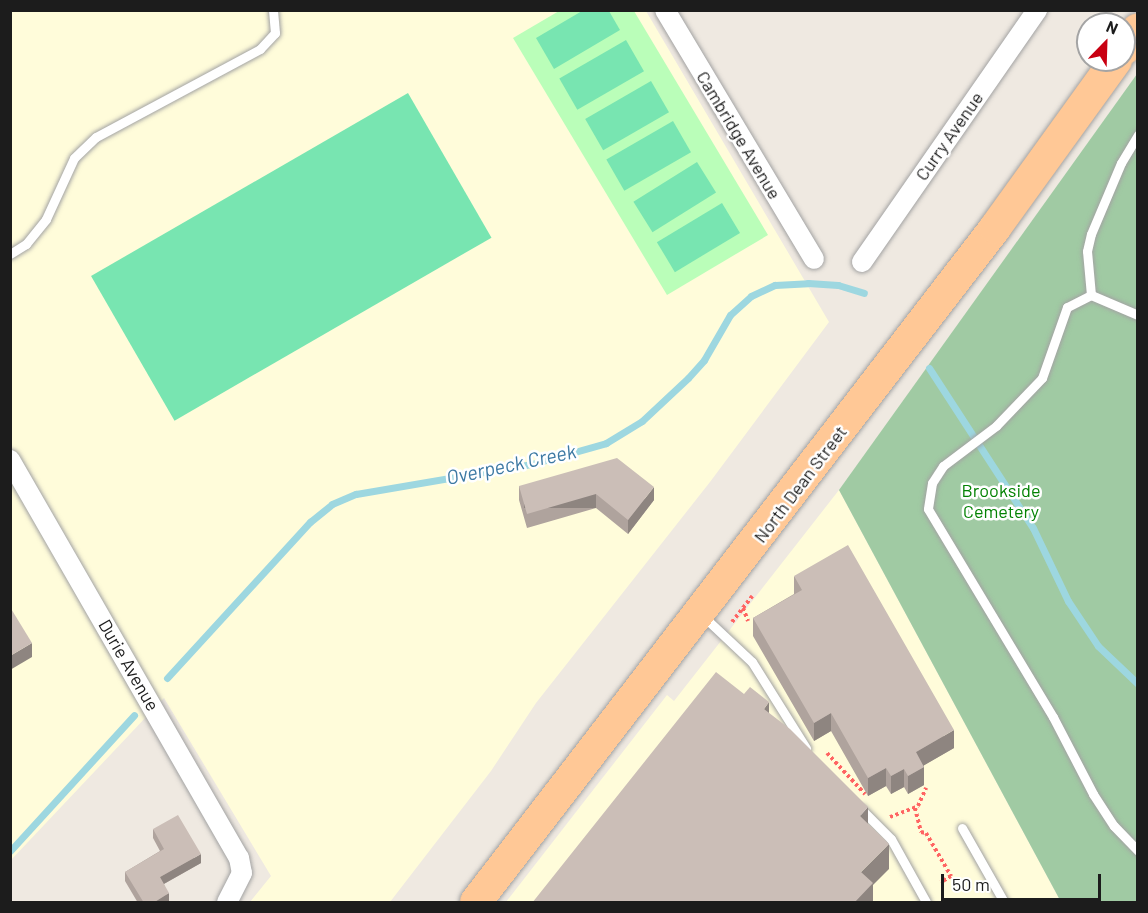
<!DOCTYPE html>
<html>
<head>
<meta charset="utf-8">
<style>
	body { margin:0 }
	#map { position:relative; width:1148px; height:913px; overflow:hidden; background:#efe9e1; font-family:Barlow,sans-serif }
	div>[style] { position:absolute }
	.education>* { inset:0; background:#fffcda }
	.cemetery>* { inset:0; background:#a0caa3 }
	.park>* { inset:0; background:#bafeb9 }
	.pitch>* { inset:0; background:#78e5b1; transform-origin:0 0 }
	.stream>* { height:7px; margin:-3.5px; padding:0 3.5px; transform-origin:3.5px; border-radius:3.5px; background:#9dd7e0 }
	.path>* { height:4px; margin-top:-2px; transform-origin:0; background:repeating-linear-gradient(90deg,#ff6462 0 3px,transparent 0 6px) }
	.roads { filter:drop-shadow(0 0 2px #a3a3a3) drop-shadow(0 0 2px #a3a3a3) }
	.lane>* { height:9px; margin:-4.5px; padding:0 4.5px; transform-origin:4.5px; border-radius:4.5px; background:#fff }
	.street>* { height:20px; margin:-10px; padding:0 10px; transform-origin:10px; border-radius:10px; background:#fff }
	.primary>* { height:32px; margin:-16px; padding:0 16px; transform-origin:16px; border-radius:16px; background:#ffc896 }
	.wall>* { inset:0; background:#afa39d }
	.shaded-wall>* { inset:0; background:#8e8580; transform-origin:0 0 }
	.building>* { inset:0; background:#cbbeb7 }
	span { translate:-50% -50%; white-space:nowrap; text-align:center; line-height:1.15; -webkit-text-stroke:5px #fff; paint-order:stroke }
	.street-label { font-size:18px; color:#1c1c1c }
	.park-label { font-size:18px; color:#038203 }
	.water-label { font-size:20px; color:#3d79a3; font-style:italic }
	.frame { position:absolute; inset:0; border:12px solid #1c1c1c; pointer-events:none }
	.north { position:absolute; left:1076px; top:12px; width:60px; height:60px; box-sizing:border-box; background:#fff; border:2px solid #a4a4a4; border-radius:50%; rotate:23deg; font-size:16px; font-weight:700; line-height:24px; text-align:center; color:#1c1c1c }
	.north::after { content:''; display:block; margin:auto; width:21px; height:27px; background:#c90012; clip-path:polygon(50% 0,100% 100%,50% 72%,0 100%) }
	.scale { position:absolute; left:941px; top:874px; width:160px; height:27px; box-sizing:border-box; border:3px solid #1c1c1c; border-top:0; padding-left:8px; font-size:18px; line-height:21px; white-space:nowrap; color:#1c1c1c; -webkit-text-stroke:4px #fff; paint-order:stroke }
</style>
</head>
<body>
<div id="map">
	<div class="education">
		<div style="clip-path:polygon(11px 11px,646px 11px,829px 322px,710px 482px,536px 703px,491px 771px,390px 902px,250px 902px,271px 876px,164px 698px,11px 860px)"></div>
		<div style="clip-path:polygon(839px 490px,1061px 902px,506px 902px,667px 695px,674px 701px)"></div>
	</div>
	<div class="cemetery">
		<div style="clip-path:polygon(1137px 74px,1137px 902px,1061px 902px,839px 490px)"></div>
	</div>
	<div class="park">
		<div style="clip-path:polygon(559px 11px,634px 11px,768px 235px,667px 295px,513px 38px)"></div>
	</div>
	<div class="pitch">
		<div style="clip-path:polygon(582px 11px,609px 11px,620px 30px,554px 69px,536px 38px)"></div>
		<div style="left:626px;top:40px;width:36px;height:77px;rotate:60deg"></div>
		<div style="left:651px;top:81px;width:36px;height:76px;rotate:60deg"></div>
		<div style="left:408px;top:93px;width:167px;height:366px;rotate:60deg"></div>
		<div style="left:673px;top:121px;width:36px;height:77px;rotate:60deg"></div>
		<div style="left:697px;top:162px;width:36px;height:75px;rotate:58deg"></div>
		<div style="left:722px;top:203px;width:35px;height:76px;rotate:59deg"></div>
	</div>
	<div class="stream">
		<div style="left:929px;top:368px;width:191px;rotate:57deg"></div>
		<div style="left:1033px;top:528px;width:81px;rotate:64.4deg"></div>
		<div style="left:1068px;top:601px;width:54px;rotate:56.3deg"></div>
		<div style="left:1098px;top:646px;width:55px;rotate:43.5deg"></div>
		<div style="left:167px;top:678px;width:212px;rotate:-47.5deg"></div>
		<div style="left:310px;top:522px;width:28px;rotate:-39deg"></div>
		<div style="left:332px;top:504px;width:26px;rotate:-23deg"></div>
		<div style="left:356px;top:494px;width:179px;rotate:-9.7deg"></div>
		<div style="left:532px;top:464px;width:77px;rotate:-15.8deg"></div>
		<div style="left:606px;top:443px;width:42px;rotate:-31.4deg"></div>
		<div style="left:642px;top:421px;width:63px;rotate:-43.1deg"></div>
		<div style="left:688px;top:378px;width:24px;rotate:-48deg"></div>
		<div style="left:704px;top:360px;width:52px;rotate:-60deg"></div>
		<div style="left:730px;top:315px;width:28px;rotate:-42deg"></div>
		<div style="left:751px;top:296px;width:26px;rotate:-25deg"></div>
		<div style="left:775px;top:285px;width:33px;rotate:-3deg"></div>
		<div style="left:808px;top:283px;width:30px;rotate:4deg"></div>
		<div style="left:838px;top:285px;width:27px;rotate:17deg"></div>
		<div style="left:10px;top:851px;width:184px;rotate:-47.6deg"></div>
	</div>
	<div class="path">
		<div style="left:743px;top:608px;width:14px;rotate:69deg"></div>
		<div style="left:732px;top:622px;width:33px;rotate:-52deg"></div>
		<div style="left:827px;top:753px;width:56px;rotate:47.2deg"></div>
		<div style="left:915px;top:808px;width:25px;rotate:76deg"></div>
		<div style="left:921px;top:832px;width:5px;rotate:11deg"></div>
		<div style="left:926px;top:833px;width:50px;rotate:59.8deg"></div>
		<div style="left:951px;top:876px;width:12px;rotate:149deg"></div>
		<div style="left:890px;top:817px;width:30px;rotate:-21deg"></div>
		<div style="left:918px;top:806px;width:20px;rotate:-66deg"></div>
	</div>
	<div class="roads">
		<div class="lane">
			<div style="left:10px;top:254px;width:19px;rotate:-32deg"></div>
			<div style="left:26px;top:244px;width:32px;rotate:-51deg"></div>
			<div style="left:46px;top:219px;width:67px;rotate:-65.3deg"></div>
			<div style="left:74px;top:158px;width:30px;rotate:-44deg"></div>
			<div style="left:96px;top:137px;width:186px;rotate:-28.2deg"></div>
			<div style="left:260px;top:49px;width:22px;rotate:-47deg"></div>
			<div style="left:275px;top:33px;width:23px;rotate:-95deg"></div>
			<div style="left:1091px;top:295px;width:44px;rotate:-95.2deg"></div>
			<div style="left:1087px;top:251px;width:17px;rotate:-77deg"></div>
			<div style="left:1091px;top:234px;width:77px;rotate:-67.1deg"></div>
			<div style="left:1121px;top:163px;width:33px;rotate:-59deg"></div>
			<div style="left:1138px;top:315px;width:51px;rotate:-156.9deg"></div>
			<div style="left:1091px;top:295px;width:27px;rotate:153deg"></div>
			<div style="left:1067px;top:307px;width:75px;rotate:109.4deg"></div>
			<div style="left:1042px;top:378px;width:66px;rotate:133.8deg"></div>
			<div style="left:996px;top:426px;width:66px;rotate:143deg"></div>
			<div style="left:943px;top:466px;width:20px;rotate:123deg"></div>
			<div style="left:932px;top:483px;width:26px;rotate:99deg"></div>
			<div style="left:928px;top:509px;width:243px;rotate:59deg"></div>
			<div style="left:1053px;top:717px;width:87px;rotate:62.5deg"></div>
			<div style="left:1093px;top:794px;width:38px;rotate:57deg"></div>
			<div style="left:1114px;top:826px;width:35px;rotate:46deg"></div>
			<div style="left:703px;top:616px;width:67px;rotate:43.2deg"></div>
			<div style="left:752px;top:662px;width:102px;rotate:57.9deg"></div>
			<div style="left:861px;top:809px;width:42px;rotate:45deg"></div>
			<div style="left:891px;top:839px;width:72px;rotate:60.9deg"></div>
			<div style="left:962px;top:828px;width:85px;rotate:60.4deg"></div>
		</div>
		<div class="street">
			<div style="left:665px;top:10px;width:290px;rotate:59.1deg"></div>
			<div style="left:862px;top:262px;width:307px;rotate:-55.2deg"></div>
			<div style="left:10px;top:460px;width:459px;rotate:60.1deg"></div>
			<div style="left:239px;top:858px;width:15px;rotate:79deg"></div>
			<div style="left:242px;top:873px;width:33px;rotate:117deg"></div>
		</div>
		<div class="primary">
			<div style="left:1124px;top:49px;width:24px;rotate:-55deg"></div>
			<div style="left:476px;top:902px;width:851px;rotate:-52.4deg"></div>
			<div style="left:995px;top:228px;width:207px;rotate:-54.2deg"></div>
		</div>
	</div>
	<div class="wall">
		<div style="clip-path:polygon(519px 486px,654px 500px,628px 534px,596px 508px,527px 528px,519px 500px)"></div>
		<div style="clip-path:polygon(794px 576px,954px 748px,924px 765px,924px 785px,908px 794px,904px 787px,891px 794px,886px 786px,868px 796px,831px 731px,814px 741px,753px 636px,753px 618px,794px 594px)"></div>
		<div style="clip-path:polygon(153px 829px,201px 863px,164px 884px,169px 903px,138px 903px,125px 881px,125px 872px,160px 851px,153px 838px)"></div>
	</div>
	<div class="shaded-wall">
		<div style="clip-path:polygon(654px 487px,654px 500px,628px 534px,628px 520px)"></div>
		<div style="left:596px;top:494px;width:14px;height:72px;rotate:90deg"></div>
		<div style="clip-path:polygon(32px 643px,32px 657px,10px 670px,10px 656px)"></div>
		<div style="clip-path:polygon(769px 702px,769px 727px,764px 709px)"></div>
		<div style="clip-path:polygon(831px 713px,831px 731px,814px 741px,814px 723px)"></div>
		<div style="clip-path:polygon(954px 730px,954px 748px,916px 770px,916px 752px)"></div>
		<div style="clip-path:polygon(924px 767px,924px 785px,908px 794px,908px 776px)"></div>
		<div style="clip-path:polygon(886px 768px,886px 786px,868px 796px,868px 778px)"></div>
		<div style="clip-path:polygon(904px 769px,904px 787px,891px 794px,891px 776px)"></div>
		<div style="clip-path:polygon(868px 807px,868px 832px,860px 816px)"></div>
		<div style="clip-path:polygon(889px 844px,889px 869px,873px 885px,873px 903px,854px 903px,861px 872px)"></div>
		<div style="clip-path:polygon(201px 854px,201px 863px,160px 886px,160px 877px)"></div>
		<div style="clip-path:polygon(169px 893px,169px 903px,153px 903px)"></div>
	</div>
	<div class="building">
		<div style="clip-path:polygon(617px 458px,654px 487px,628px 520px,596px 494px,527px 514px,519px 486px)"></div>
		<div style="clip-path:polygon(848px 545px,954px 730px,916px 752px,924px 767px,908px 776px,904px 769px,891px 776px,886px 768px,868px 778px,831px 713px,814px 723px,753px 618px,802px 590px,794px 576px)"></div>
		<div style="clip-path:polygon(10px 607px,32px 643px,10px 656px)"></div>
		<div style="clip-path:polygon(716px 672px,744px 694px,750px 687px,769px 702px,764px 709px,790px 729px,868px 807px,860px 816px,889px 844px,861px 872px,873px 883px,854px 903px,532px 903px)"></div>
		<div style="clip-path:polygon(178px 815px,201px 854px,160px 877px,169px 893px,153px 903px,144px 903px,125px 872px,164px 849px,153px 829px)"></div>
	</div>
	<div class="street-label">
		<span style="left:739px;top:135px;rotate:59deg">Cambridge Avenue</span>
		<span style="left:949px;top:136px;rotate:-55deg">Curry Avenue</span>
		<span style="left:800px;top:484px;rotate:-53deg">North Dean Street</span>
		<span style="left:129px;top:665px;rotate:60deg">Durie Avenue</span>
	</div>
	<div class="park-label">
		<span style="left:1001px;top:501px">Brookside<br>Cemetery</span>
	</div>
	<div class="water-label">
		<span style="left:511px;top:464px;rotate:-12deg">Overpeck Creek</span>
	</div>
	<div class="frame"></div>
	<div class="north">N</div>
	<div class="scale">50 m</div>
</div>
</body>
</html>
